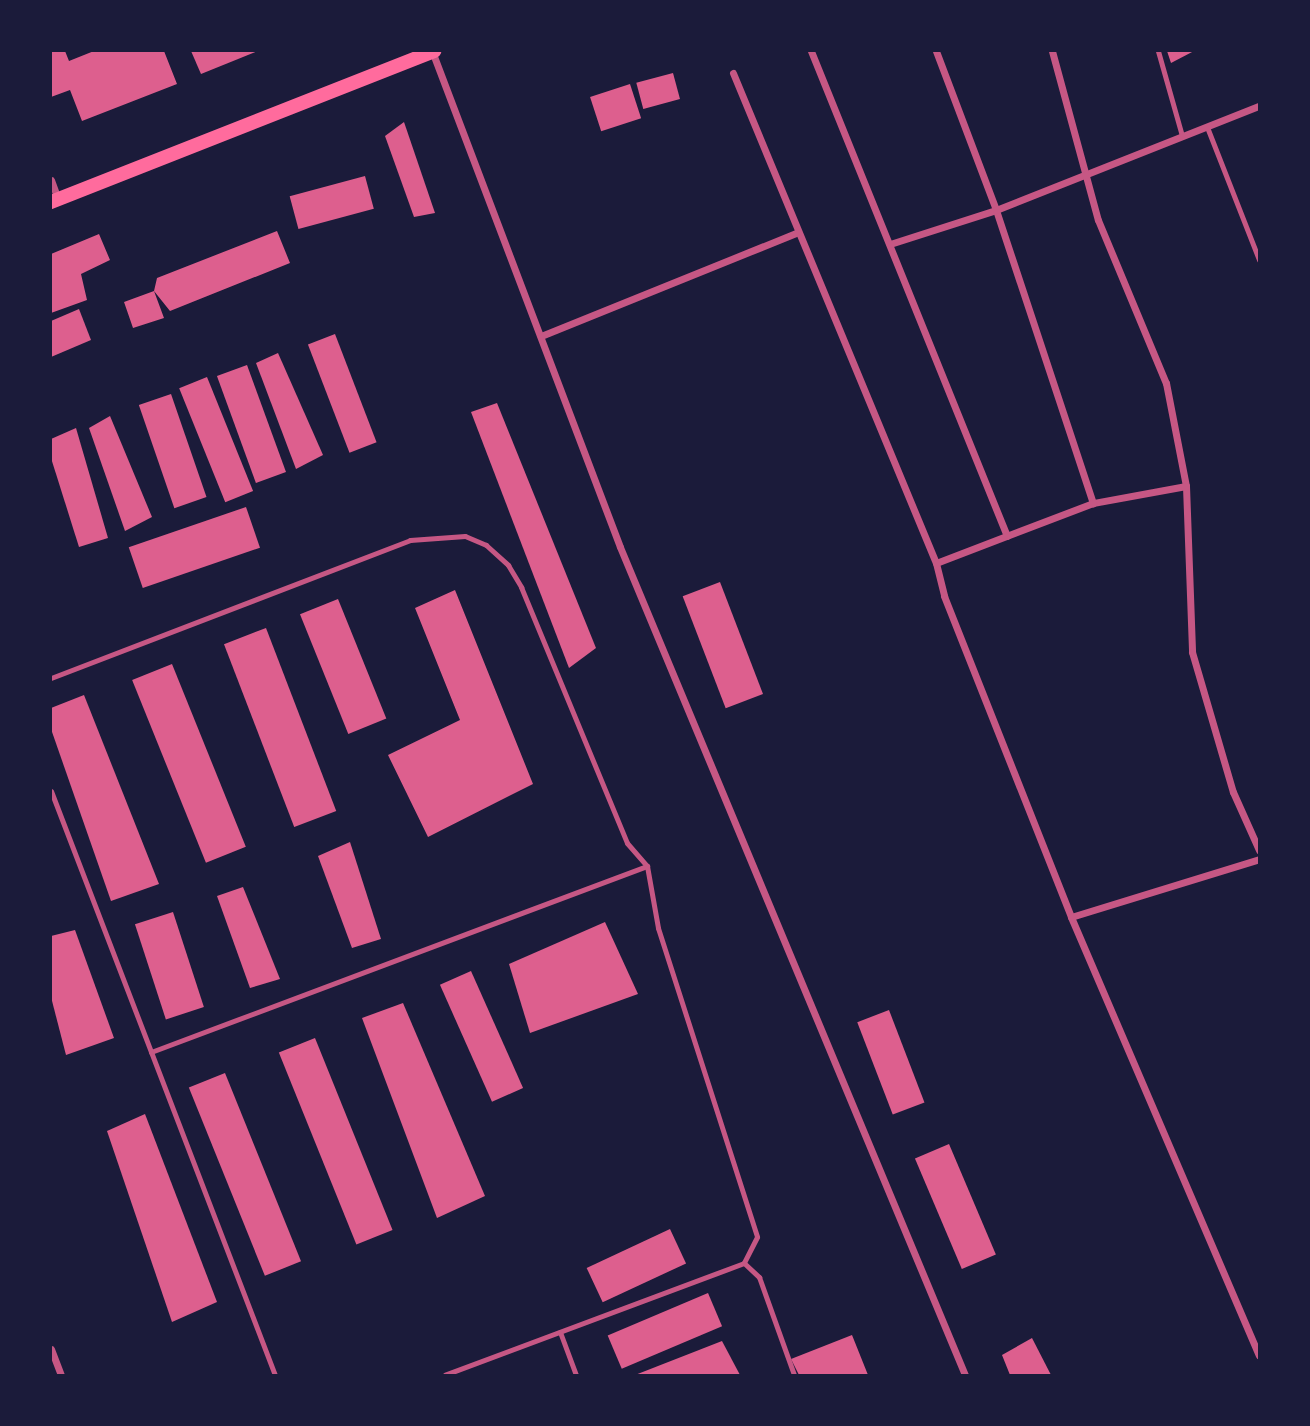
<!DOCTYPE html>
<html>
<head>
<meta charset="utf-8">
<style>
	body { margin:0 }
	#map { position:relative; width:1310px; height:1426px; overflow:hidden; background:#1b1b3a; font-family:Cabin,sans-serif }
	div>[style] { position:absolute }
	.building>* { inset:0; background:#dd5f8e; transform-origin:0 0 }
	.service>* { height:5px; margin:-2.5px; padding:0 2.5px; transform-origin:2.5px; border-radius:2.5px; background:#c65784 }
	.minor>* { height:7px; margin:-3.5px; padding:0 3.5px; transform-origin:3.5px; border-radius:3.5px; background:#c65784 }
	.secondary>* { height:14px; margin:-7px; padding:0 7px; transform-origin:7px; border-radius:7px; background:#ff6b9d }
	span { translate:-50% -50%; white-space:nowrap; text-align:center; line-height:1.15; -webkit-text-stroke:5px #1b1b3a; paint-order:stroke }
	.frame { position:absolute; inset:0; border:52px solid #1b1b3a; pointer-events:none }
</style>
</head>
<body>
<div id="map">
	<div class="building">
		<div style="clip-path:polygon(51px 51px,65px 51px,69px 61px,94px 51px,164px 51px,177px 84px,82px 121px,70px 90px,51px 97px)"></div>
		<div style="clip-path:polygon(191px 51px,258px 51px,201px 74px)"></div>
		<div style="clip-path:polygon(1167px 51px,1194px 51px,1171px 63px)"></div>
		<div style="left:673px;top:73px;width:27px;height:38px;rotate:75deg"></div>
		<div style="left:630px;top:84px;width:36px;height:42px;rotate:72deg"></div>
		<div style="clip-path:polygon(404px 122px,435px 213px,414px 217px,385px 136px)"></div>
		<div style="left:365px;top:176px;width:34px;height:78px;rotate:75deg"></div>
		<div style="clip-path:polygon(277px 231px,290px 263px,170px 311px,154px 291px,164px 318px,133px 328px,124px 302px,154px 291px,157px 278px)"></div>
		<div style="clip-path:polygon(99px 234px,110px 260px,81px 274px,87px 300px,51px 313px,51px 254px)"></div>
		<div style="clip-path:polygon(79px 309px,91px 340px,51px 357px,51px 321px)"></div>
		<div style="left:335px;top:334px;width:116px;height:29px;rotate:69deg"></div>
		<div style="clip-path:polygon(278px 353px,323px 455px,296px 469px,256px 363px)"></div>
		<div style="left:247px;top:365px;width:114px;height:32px;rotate:70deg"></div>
		<div style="left:207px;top:377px;width:123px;height:30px;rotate:68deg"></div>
		<div style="left:171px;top:394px;width:109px;height:34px;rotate:71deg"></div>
		<div style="clip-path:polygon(497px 403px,596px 648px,569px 668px,471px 412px)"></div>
		<div style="clip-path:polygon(110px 416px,152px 517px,125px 531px,89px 428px)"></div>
		<div style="clip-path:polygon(76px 428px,108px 538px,79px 547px,51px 458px,51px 439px)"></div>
		<div style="left:246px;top:507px;width:43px;height:124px;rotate:71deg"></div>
		<div style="left:720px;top:582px;width:120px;height:40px;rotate:69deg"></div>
		<div style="clip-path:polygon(455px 590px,533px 784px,428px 837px,388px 755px,460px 720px,415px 608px)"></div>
		<div style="left:338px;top:599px;width:129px;height:41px;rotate:68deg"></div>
		<div style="left:266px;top:628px;width:196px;height:45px;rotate:69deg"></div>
		<div style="left:172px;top:664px;width:197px;height:43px;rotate:68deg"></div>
		<div style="clip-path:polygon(84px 695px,159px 884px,111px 901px,51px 729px,51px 708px)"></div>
		<div style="clip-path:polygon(350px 842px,381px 939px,352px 948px,318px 856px)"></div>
		<div style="clip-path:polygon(243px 887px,280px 979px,250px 988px,217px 896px)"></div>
		<div style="left:173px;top:912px;width:100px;height:40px;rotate:72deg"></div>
		<div style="clip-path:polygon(605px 922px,638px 994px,530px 1033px,509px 964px)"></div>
		<div style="clip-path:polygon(75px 930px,114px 1038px,66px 1055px,51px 997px,51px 936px)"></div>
		<div style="left:471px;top:971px;width:128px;height:34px;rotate:66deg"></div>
		<div style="clip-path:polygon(403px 1003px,485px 1196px,437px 1218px,362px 1018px)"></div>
		<div style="left:889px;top:1010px;width:99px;height:34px;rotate:69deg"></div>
		<div style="left:315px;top:1038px;width:207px;height:39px;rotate:68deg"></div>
		<div style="left:225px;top:1073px;width:203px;height:39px;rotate:68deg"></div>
		<div style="clip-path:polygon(145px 1114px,217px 1302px,172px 1322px,107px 1131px)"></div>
		<div style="left:949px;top:1144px;width:120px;height:37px;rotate:67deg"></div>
		<div style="left:670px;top:1229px;width:38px;height:92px;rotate:65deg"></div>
		<div style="left:708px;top:1293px;width:36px;height:109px;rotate:67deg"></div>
		<div style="clip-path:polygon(852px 1335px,868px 1375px,799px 1375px,791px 1359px)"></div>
		<div style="clip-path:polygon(1032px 1338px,1051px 1375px,1010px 1375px,1002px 1355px)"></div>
		<div style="clip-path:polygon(722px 1341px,740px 1375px,635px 1375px)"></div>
	</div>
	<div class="service">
		<div style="left:1158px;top:51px;width:88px;rotate:74.2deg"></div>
		<div style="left:1207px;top:127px;width:143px;rotate:68.6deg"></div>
		<div style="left:51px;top:678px;width:385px;rotate:-21deg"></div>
		<div style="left:410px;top:540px;width:55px;rotate:-4.2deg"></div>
		<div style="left:465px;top:536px;width:23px;rotate:23deg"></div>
		<div style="left:486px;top:545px;width:30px;rotate:42deg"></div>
		<div style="left:508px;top:565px;width:26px;rotate:59deg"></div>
		<div style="left:521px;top:587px;width:277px;rotate:67.5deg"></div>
		<div style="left:627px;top:843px;width:30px;rotate:49deg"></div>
		<div style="left:647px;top:866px;width:63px;rotate:79.9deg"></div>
		<div style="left:658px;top:928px;width:324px;rotate:72.2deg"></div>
		<div style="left:757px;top:1237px;width:29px;rotate:117deg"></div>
		<div style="left:744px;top:1263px;width:319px;rotate:159.5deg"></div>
		<div style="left:51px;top:791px;width:625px;rotate:69.02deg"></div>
		<div style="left:151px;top:1052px;width:530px;rotate:-20.56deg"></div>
		<div style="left:744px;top:1263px;width:21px;rotate:43deg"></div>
		<div style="left:759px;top:1277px;width:104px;rotate:70.3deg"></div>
		<div style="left:560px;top:1332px;width:46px;rotate:69.6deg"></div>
	</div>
	<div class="minor">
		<div style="left:432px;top:51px;width:530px;rotate:69.24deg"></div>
		<div style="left:620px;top:547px;width:897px;rotate:67.38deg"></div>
		<div style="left:811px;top:51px;width:523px;rotate:68deg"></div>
		<div style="left:936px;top:51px;width:170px;rotate:69.3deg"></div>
		<div style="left:996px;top:210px;width:309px;rotate:71.7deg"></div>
		<div style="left:1052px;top:51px;width:175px;rotate:74.8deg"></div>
		<div style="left:1098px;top:220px;width:177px;rotate:67.4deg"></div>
		<div style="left:1166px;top:383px;width:105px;rotate:79deg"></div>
		<div style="left:1186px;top:486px;width:166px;rotate:87.9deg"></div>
		<div style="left:1192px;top:652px;width:146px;rotate:73.7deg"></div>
		<div style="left:1233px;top:792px;width:64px;rotate:65.9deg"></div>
		<div style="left:733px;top:73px;width:530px;rotate:67.5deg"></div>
		<div style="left:51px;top:180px;width:20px;rotate:70deg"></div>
		<div style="left:890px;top:244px;width:111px;rotate:-17.8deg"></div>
		<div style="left:996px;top:210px;width:283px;rotate:-21.6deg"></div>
		<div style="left:541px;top:336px;width:277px;rotate:-22deg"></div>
		<div style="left:1186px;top:486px;width:95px;rotate:169.6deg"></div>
		<div style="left:1093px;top:503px;width:168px;rotate:159.1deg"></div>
		<div style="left:936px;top:563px;width:34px;rotate:76deg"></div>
		<div style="left:944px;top:596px;width:345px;rotate:68.4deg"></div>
		<div style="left:1071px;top:917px;width:197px;rotate:-17.1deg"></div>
		<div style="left:1071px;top:917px;width:477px;rotate:66.8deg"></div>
		<div style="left:51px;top:1349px;width:28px;rotate:69deg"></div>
	</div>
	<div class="secondary">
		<div style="left:51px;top:202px;width:412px;rotate:-21.5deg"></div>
	</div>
	<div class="frame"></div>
</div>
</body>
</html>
